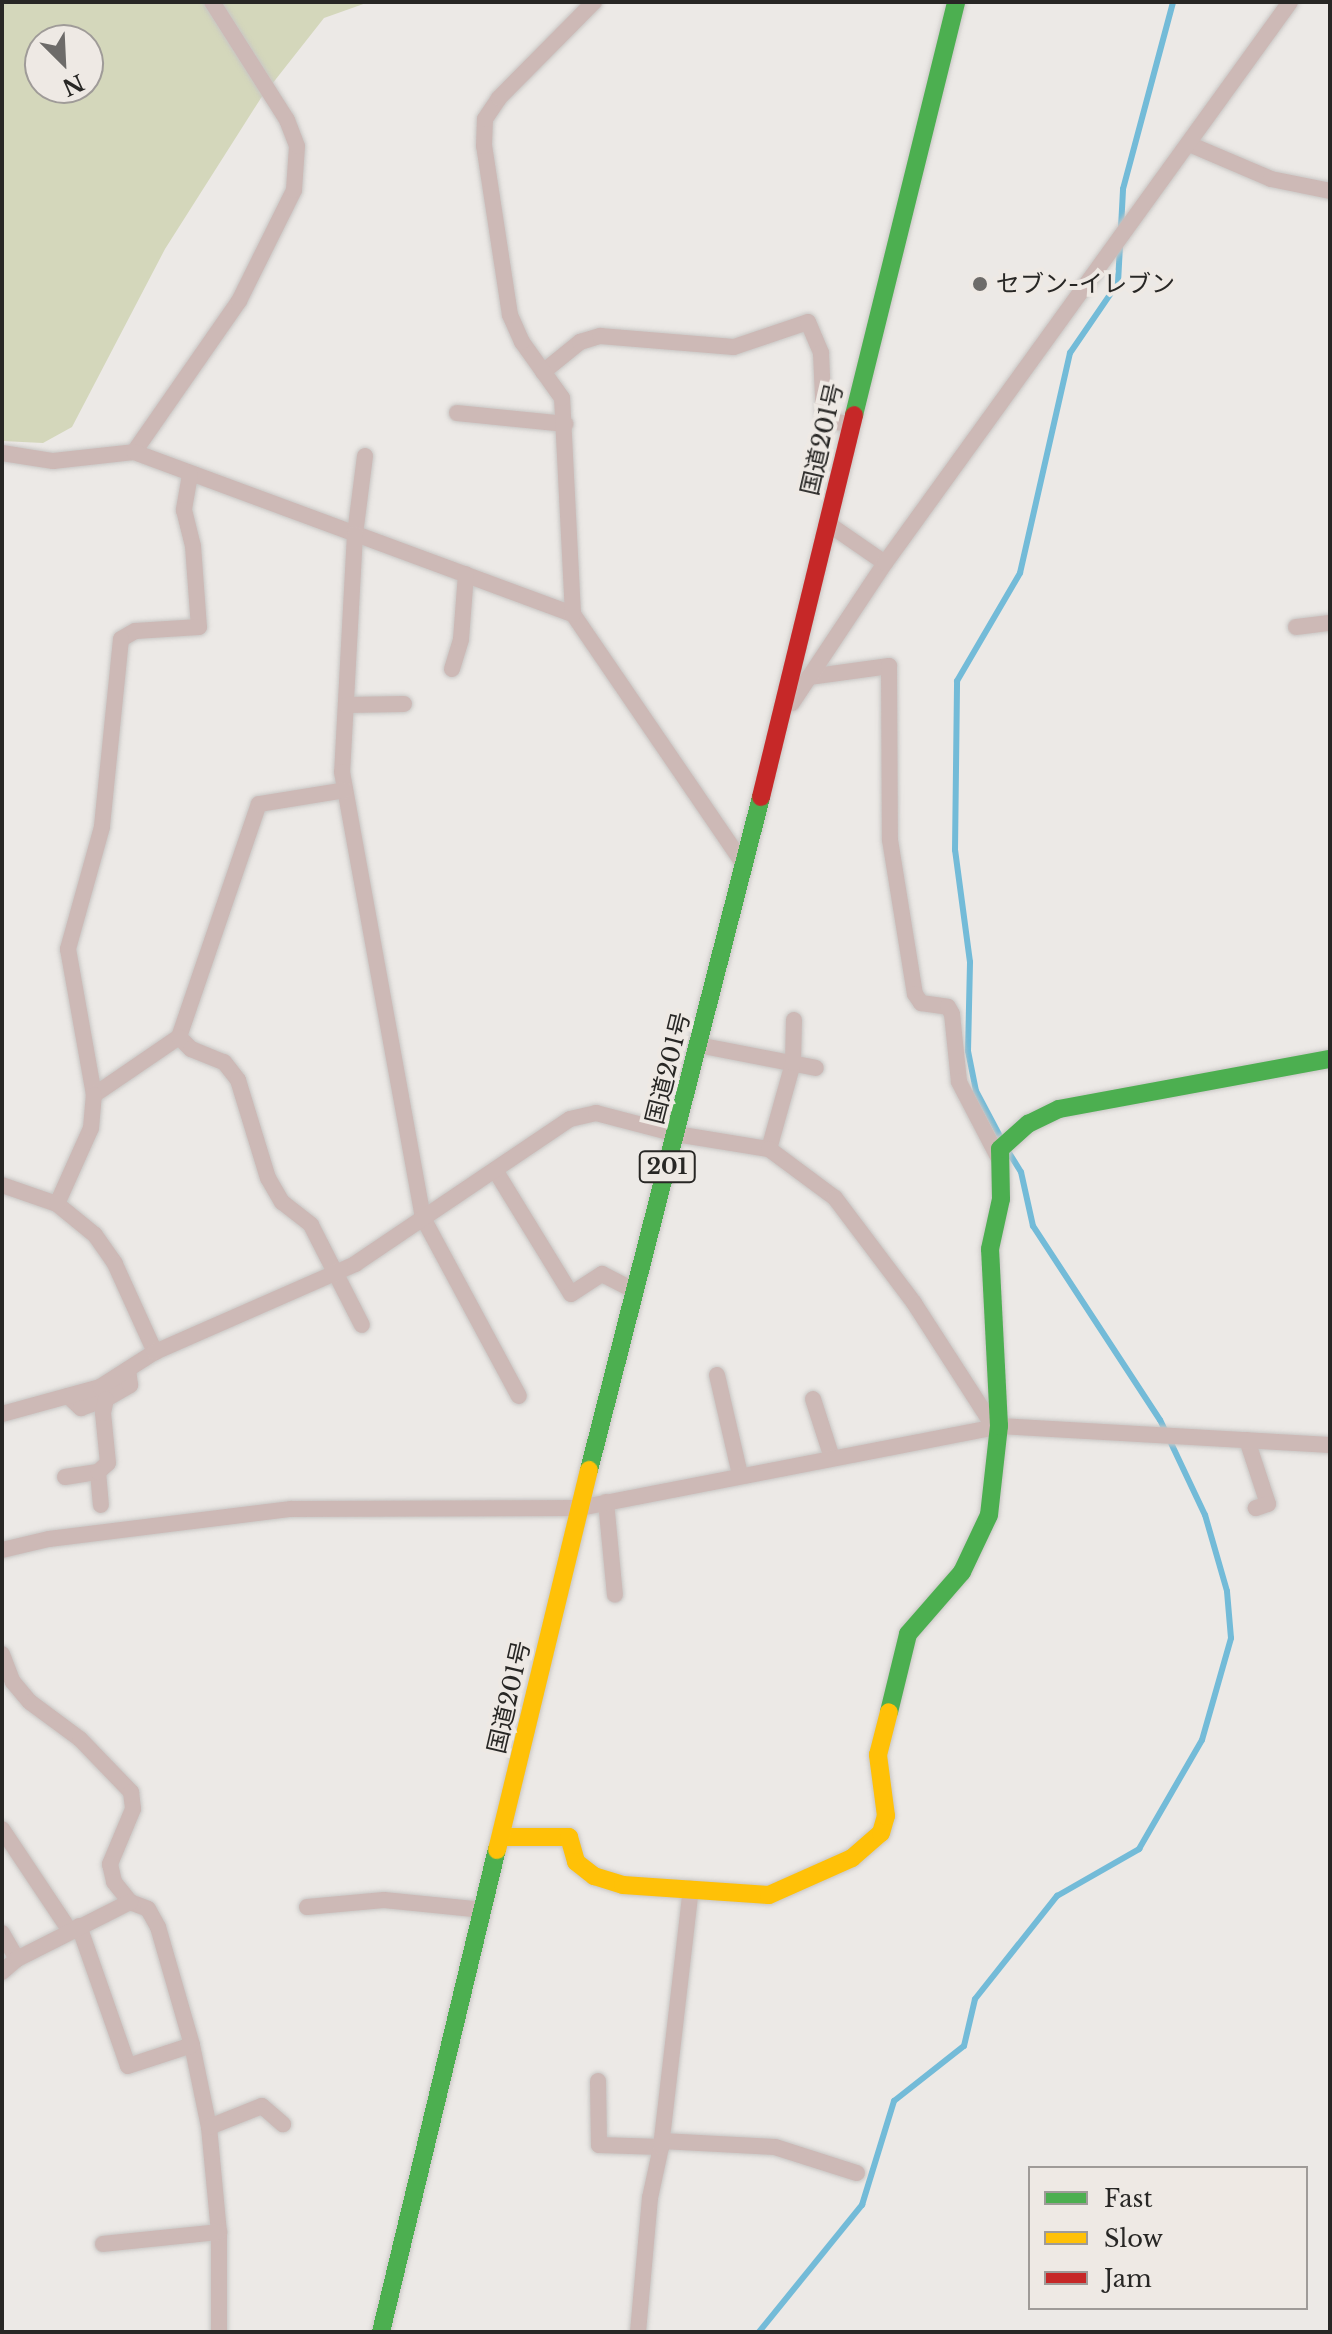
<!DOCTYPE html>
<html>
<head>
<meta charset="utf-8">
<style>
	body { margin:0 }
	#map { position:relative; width:1332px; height:2334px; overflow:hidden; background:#ece9e6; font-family:"Libre Baskerville","Noto Sans JP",serif }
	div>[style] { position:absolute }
	.green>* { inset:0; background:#d4d7bb }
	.stream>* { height:6px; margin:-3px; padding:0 3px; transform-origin:3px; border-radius:3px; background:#73bbd8 }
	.roads { filter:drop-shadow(0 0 2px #c8c6c4) drop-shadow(0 0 2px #c8c6c4) }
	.street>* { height:16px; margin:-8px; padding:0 8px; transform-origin:8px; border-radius:8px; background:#cdb9b6 }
	.fast>* { height:18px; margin:-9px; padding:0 9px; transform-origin:9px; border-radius:9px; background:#4caf50 }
	.slow>* { height:18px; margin:-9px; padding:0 9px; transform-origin:9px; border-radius:9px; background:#ffc107 }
	.jam>* { height:18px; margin:-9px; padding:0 9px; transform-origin:9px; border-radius:9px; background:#c62828 }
	.dots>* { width:22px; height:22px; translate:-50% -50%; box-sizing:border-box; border:4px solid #eee9e4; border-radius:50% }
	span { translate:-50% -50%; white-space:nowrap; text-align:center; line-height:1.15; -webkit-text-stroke:8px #eee9e4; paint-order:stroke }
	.shield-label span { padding:2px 6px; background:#eee9e4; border:2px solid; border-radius:6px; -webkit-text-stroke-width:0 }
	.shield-label { font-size:22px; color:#282725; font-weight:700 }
	.poi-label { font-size:24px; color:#282725 }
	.left { translate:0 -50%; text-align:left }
	.street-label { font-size:24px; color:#282725 }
	.frame { position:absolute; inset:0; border:4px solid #282725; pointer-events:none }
	.legend { position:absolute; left:1028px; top:2166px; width:280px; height:144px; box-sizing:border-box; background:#eee9e4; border:2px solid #9f9b98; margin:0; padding:10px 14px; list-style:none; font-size:24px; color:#282725 }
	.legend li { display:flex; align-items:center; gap:16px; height:40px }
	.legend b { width:40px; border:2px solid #9f9b98 }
	.north { position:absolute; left:24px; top:24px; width:80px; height:80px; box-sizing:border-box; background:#eee9e4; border:2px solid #9f9b98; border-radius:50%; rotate:156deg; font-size:22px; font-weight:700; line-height:32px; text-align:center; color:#282725 }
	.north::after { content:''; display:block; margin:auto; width:28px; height:36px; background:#6d6b69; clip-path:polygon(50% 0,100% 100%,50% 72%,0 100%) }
</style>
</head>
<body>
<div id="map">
	<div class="green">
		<div style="clip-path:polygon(evenodd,2px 2px,369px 2px,324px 18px,261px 98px,165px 249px,72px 427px,43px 443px,2px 441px,2px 2px,40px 40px,88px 40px,88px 88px,40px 88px,40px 40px)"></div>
	</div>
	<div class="stream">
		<div style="left:1121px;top:228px;width:39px;rotate:-87deg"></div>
		<div style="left:1123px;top:189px;width:194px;rotate:-75deg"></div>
		<div style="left:1003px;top:1142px;width:58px;rotate:-117.9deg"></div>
		<div style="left:976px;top:1091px;width:41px;rotate:-101.3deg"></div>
		<div style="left:968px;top:1051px;width:89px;rotate:-88.7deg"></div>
		<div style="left:970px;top:962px;width:113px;rotate:-97.6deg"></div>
		<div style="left:955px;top:850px;width:169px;rotate:-89.3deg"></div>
		<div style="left:957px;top:681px;width:125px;rotate:-59.7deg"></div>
		<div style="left:1020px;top:573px;width:226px;rotate:-77.2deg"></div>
		<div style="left:1070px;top:353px;width:85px;rotate:-55.6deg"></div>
		<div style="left:1118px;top:283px;width:36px;rotate:-87deg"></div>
		<div style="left:759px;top:2332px;width:164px;rotate:-51deg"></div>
		<div style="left:862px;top:2205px;width:109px;rotate:-72.9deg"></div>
		<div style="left:894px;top:2101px;width:89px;rotate:-38.2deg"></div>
		<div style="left:964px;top:2046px;width:48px;rotate:-76.8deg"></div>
		<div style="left:975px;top:1999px;width:132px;rotate:-51.5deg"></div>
		<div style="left:1057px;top:1896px;width:95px;rotate:-29.8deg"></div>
		<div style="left:1139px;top:1849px;width:126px;rotate:-60deg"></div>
		<div style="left:1202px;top:1740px;width:106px;rotate:-74.1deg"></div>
		<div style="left:1231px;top:1638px;width:47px;rotate:-94.9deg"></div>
		<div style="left:1227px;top:1591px;width:79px;rotate:-106.1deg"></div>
		<div style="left:1205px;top:1515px;width:105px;rotate:-115.3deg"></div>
		<div style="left:1160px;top:1420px;width:232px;rotate:-123.2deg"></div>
		<div style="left:1033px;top:1226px;width:55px;rotate:-102.5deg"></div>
		<div style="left:1021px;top:1172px;width:25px;rotate:-122deg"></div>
	</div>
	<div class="roads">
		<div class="street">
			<div style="left:1189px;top:144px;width:89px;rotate:23.1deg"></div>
			<div style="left:1271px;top:179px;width:60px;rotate:11.5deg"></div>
			<div style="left:543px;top:372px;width:48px;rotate:-39deg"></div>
			<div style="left:580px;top:342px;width:21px;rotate:-17deg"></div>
			<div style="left:600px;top:336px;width:134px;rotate:4.7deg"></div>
			<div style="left:734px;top:347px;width:78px;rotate:-18.7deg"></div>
			<div style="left:808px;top:322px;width:34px;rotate:67deg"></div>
			<div style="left:821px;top:353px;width:67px;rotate:87.4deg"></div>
			<div style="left:824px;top:420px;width:26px;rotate:9deg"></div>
			<div style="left:457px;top:413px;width:109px;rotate:5.8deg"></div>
			<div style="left:134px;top:452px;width:184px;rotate:-55.2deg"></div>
			<div style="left:239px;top:301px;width:124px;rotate:-63.6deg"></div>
			<div style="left:294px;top:190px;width:44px;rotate:-86.1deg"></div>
			<div style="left:297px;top:146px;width:28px;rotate:-111deg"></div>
			<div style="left:287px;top:120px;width:140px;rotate:-122.4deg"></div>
			<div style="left:2px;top:453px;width:52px;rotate:8.9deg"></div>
			<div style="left:53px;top:461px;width:81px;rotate:-6.3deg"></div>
			<div style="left:134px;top:452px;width:468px;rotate:20.3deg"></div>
			<div style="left:573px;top:614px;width:301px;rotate:55.7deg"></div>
			<div style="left:365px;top:456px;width:79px;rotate:97.3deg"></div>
			<div style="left:355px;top:534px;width:238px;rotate:93.1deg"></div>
			<div style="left:342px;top:772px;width:453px;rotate:79.7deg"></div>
			<div style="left:423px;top:1218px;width:202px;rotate:61.7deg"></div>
			<div style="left:190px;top:475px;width:36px;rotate:100deg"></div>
			<div style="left:184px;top:510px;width:37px;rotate:76deg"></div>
			<div style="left:193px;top:546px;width:81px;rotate:85.8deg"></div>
			<div style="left:199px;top:627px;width:64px;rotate:176.4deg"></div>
			<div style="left:135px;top:631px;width:16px;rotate:150deg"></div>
			<div style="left:121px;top:639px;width:189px;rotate:95.8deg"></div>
			<div style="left:102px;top:827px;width:127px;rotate:105.6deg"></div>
			<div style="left:68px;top:949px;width:148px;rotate:79.9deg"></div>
			<div style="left:94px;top:1095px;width:103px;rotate:-34.3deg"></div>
			<div style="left:179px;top:1037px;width:246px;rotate:-71.1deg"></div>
			<div style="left:259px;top:804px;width:87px;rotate:-9.2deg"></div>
			<div style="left:827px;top:523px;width:70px;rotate:34.6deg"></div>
			<div style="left:573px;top:614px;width:216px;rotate:-92.9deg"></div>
			<div style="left:562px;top:398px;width:69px;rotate:-125.5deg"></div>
			<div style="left:522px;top:342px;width:30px;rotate:-114deg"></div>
			<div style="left:510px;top:315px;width:171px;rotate:-98.7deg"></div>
			<div style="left:484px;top:146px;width:27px;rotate:-88deg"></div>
			<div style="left:485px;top:119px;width:25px;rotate:-56deg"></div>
			<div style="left:499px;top:98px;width:135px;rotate:-45.3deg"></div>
			<div style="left:1296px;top:627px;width:34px;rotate:-7deg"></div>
			<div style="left:452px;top:669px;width:31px;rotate:-73deg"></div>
			<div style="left:461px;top:639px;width:65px;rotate:-85.6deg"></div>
			<div style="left:809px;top:677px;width:81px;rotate:-7.8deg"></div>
			<div style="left:889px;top:666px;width:174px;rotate:89.7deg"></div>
			<div style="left:890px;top:840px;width:156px;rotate:80.8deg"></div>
			<div style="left:915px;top:994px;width:11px;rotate:56deg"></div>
			<div style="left:921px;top:1003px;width:27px;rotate:8deg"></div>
			<div style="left:948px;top:1007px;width:8px;rotate:60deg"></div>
			<div style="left:952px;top:1014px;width:68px;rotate:84.1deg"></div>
			<div style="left:959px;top:1082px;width:87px;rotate:62.5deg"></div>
			<div style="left:792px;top:703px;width:168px;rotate:-56.4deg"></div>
			<div style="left:885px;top:563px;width:692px;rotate:-54.17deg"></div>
			<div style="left:346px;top:705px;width:58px;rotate:-1deg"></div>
			<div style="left:179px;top:1037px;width:17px;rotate:45deg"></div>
			<div style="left:191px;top:1049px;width:35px;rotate:22deg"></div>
			<div style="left:224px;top:1062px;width:23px;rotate:52deg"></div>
			<div style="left:238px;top:1080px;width:102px;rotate:73deg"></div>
			<div style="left:268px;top:1178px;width:28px;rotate:60deg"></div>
			<div style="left:282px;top:1202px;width:37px;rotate:38deg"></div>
			<div style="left:311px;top:1225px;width:112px;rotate:63deg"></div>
			<div style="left:698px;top:1045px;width:120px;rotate:11deg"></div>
			<div style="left:769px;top:1149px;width:89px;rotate:-74.4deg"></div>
			<div style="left:793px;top:1063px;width:43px;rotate:-88.7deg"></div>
			<div style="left:495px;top:1170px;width:145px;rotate:58.5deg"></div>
			<div style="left:571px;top:1294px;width:37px;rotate:-33deg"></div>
			<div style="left:602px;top:1274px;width:37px;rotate:27deg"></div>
			<div style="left:2px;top:1185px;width:58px;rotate:19.1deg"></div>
			<div style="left:57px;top:1204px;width:49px;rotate:39.2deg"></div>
			<div style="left:95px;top:1235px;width:35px;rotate:55deg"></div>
			<div style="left:115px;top:1264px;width:97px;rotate:65.6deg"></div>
			<div style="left:57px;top:1204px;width:83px;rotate:-65.9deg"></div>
			<div style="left:91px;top:1128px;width:33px;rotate:-85deg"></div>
			<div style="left:717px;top:1375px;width:103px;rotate:77deg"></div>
			<div style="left:68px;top:1396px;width:18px;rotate:43deg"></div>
			<div style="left:81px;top:1408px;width:27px;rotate:-20deg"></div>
			<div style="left:106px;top:1399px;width:28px;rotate:-30deg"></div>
			<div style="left:130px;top:1385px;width:16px;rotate:-97deg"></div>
			<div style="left:813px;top:1399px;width:62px;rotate:72.1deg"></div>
			<div style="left:2px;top:1414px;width:102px;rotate:-15.4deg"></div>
			<div style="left:100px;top:1387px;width:65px;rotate:-32.5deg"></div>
			<div style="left:155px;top:1352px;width:219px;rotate:-23.7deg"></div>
			<div style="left:355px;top:1264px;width:259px;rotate:-34deg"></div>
			<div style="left:570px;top:1119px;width:27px;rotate:-13deg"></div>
			<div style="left:596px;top:1113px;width:83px;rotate:14.7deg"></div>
			<div style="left:676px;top:1134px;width:94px;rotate:9.2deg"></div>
			<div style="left:769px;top:1149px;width:82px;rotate:36.6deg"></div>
			<div style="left:835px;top:1198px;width:131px;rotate:53deg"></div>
			<div style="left:914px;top:1303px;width:148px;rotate:57.2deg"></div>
			<div style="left:1247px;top:1440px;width:67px;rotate:71.8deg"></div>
			<div style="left:1268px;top:1504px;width:13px;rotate:162deg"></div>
			<div style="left:98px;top:1472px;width:33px;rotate:85deg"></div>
			<div style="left:65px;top:1477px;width:33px;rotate:-9deg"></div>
			<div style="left:98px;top:1472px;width:13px;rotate:-42deg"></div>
			<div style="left:108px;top:1463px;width:50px;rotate:-95.7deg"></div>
			<div style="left:103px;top:1413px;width:14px;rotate:-78deg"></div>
			<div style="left:606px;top:1502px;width:93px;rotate:84.5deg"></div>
			<div style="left:2px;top:1550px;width:48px;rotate:-13.2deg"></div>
			<div style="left:49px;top:1539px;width:244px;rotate:-7.1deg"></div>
			<div style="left:291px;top:1509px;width:288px;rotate:-0.2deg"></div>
			<div style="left:579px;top:1508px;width:428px;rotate:-11deg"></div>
			<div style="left:999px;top:1426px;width:332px;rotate:3.3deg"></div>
			<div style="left:2px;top:1654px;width:30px;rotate:69deg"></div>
			<div style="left:13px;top:1682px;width:26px;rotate:50deg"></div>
			<div style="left:30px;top:1702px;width:62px;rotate:36.5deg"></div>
			<div style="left:80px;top:1739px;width:74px;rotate:46.1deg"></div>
			<div style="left:131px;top:1792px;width:17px;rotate:83deg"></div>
			<div style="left:133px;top:1809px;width:60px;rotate:112.7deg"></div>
			<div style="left:110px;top:1864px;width:18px;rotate:77deg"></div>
			<div style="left:114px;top:1882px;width:26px;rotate:51deg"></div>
			<div style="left:130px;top:1902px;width:19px;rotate:21deg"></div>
			<div style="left:148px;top:1909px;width:21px;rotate:61deg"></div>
			<div style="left:158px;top:1927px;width:123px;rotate:73.9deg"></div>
			<div style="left:192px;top:2045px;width:84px;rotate:78.3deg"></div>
			<div style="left:209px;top:2127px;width:105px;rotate:84.6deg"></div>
			<div style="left:219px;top:2232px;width:100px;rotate:90deg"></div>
			<div style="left:2px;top:1829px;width:123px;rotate:56.3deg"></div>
			<div style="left:307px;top:1907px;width:77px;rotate:-5.2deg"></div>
			<div style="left:384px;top:1900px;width:100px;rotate:5.7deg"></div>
			<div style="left:79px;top:1926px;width:148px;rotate:70.7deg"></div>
			<div style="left:128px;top:2066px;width:67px;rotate:-18.2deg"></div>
			<div style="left:2px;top:1933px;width:30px;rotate:60deg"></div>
			<div style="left:2px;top:1972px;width:20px;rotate:-41deg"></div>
			<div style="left:17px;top:1959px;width:127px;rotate:-26.8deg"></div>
			<div style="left:598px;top:2081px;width:64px;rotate:89.1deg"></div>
			<div style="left:599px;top:2145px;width:62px;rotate:1.8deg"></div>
			<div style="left:209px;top:2127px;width:57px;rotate:-21.6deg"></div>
			<div style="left:262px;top:2106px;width:28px;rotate:41deg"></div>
			<div style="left:662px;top:2141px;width:113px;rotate:3deg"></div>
			<div style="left:775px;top:2147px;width:86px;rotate:17.6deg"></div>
			<div style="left:103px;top:2244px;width:117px;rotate:-5.9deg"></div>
			<div style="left:638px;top:2332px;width:135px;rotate:-84.9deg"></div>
			<div style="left:650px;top:2198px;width:52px;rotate:-77.8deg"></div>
			<div style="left:661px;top:2147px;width:260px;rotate:-83.4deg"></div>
		</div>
		<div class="fast">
			<div style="left:854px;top:415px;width:425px;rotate:-76.1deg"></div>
			<div style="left:589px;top:1470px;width:695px;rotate:-75.66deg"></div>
			<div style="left:889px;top:1712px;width:80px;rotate:-76.3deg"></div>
			<div style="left:908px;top:1634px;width:82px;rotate:-48.9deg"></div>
			<div style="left:962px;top:1572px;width:63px;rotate:-64.7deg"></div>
			<div style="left:989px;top:1515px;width:90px;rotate:-83.6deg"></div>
			<div style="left:999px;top:1426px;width:177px;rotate:-92.9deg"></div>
			<div style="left:990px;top:1249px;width:51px;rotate:-77.6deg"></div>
			<div style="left:1001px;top:1199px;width:50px;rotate:-91.1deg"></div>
			<div style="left:1000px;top:1149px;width:38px;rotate:-42deg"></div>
			<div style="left:1028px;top:1124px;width:34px;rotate:-26deg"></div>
			<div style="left:1059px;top:1109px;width:276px;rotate:-10.5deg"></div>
			<div style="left:381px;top:2332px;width:496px;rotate:-76.5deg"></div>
		</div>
		<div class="slow">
			<div style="left:501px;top:1837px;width:68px"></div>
			<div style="left:569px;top:1837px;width:26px;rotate:74deg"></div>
			<div style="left:576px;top:1862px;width:23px;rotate:38deg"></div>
			<div style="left:594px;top:1876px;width:30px;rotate:17deg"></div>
			<div style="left:623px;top:1885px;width:146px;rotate:3.9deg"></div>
			<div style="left:769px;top:1895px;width:91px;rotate:-24deg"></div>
			<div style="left:852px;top:1858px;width:38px;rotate:-41deg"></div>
			<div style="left:881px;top:1833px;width:18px;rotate:-74deg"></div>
			<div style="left:886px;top:1816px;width:62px;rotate:-97.5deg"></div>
			<div style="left:878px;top:1755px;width:44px;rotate:-75.7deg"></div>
			<div style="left:497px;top:1850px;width:391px;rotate:-76.4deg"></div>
		</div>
		<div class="jam">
			<div style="left:761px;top:797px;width:393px;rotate:-76.3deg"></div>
		</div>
	</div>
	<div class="dots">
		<div style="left:980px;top:284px;background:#6d6b69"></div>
	</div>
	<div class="shield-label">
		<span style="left:667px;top:1167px">201</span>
	</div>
	<div class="poi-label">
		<span class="left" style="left:996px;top:284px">セブン-イレブン</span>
	</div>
	<div class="street-label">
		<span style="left:822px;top:439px;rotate:-77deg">国道201号</span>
		<span style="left:668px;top:1068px;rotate:-76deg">国道201号</span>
		<span style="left:509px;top:1697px;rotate:-77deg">国道201号</span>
	</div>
	<div class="frame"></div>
	<ul class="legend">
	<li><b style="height:10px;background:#4caf50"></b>Fast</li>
	<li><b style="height:10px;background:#ffc107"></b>Slow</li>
	<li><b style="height:10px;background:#c62828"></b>Jam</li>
	</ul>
	<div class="north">N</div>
</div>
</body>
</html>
